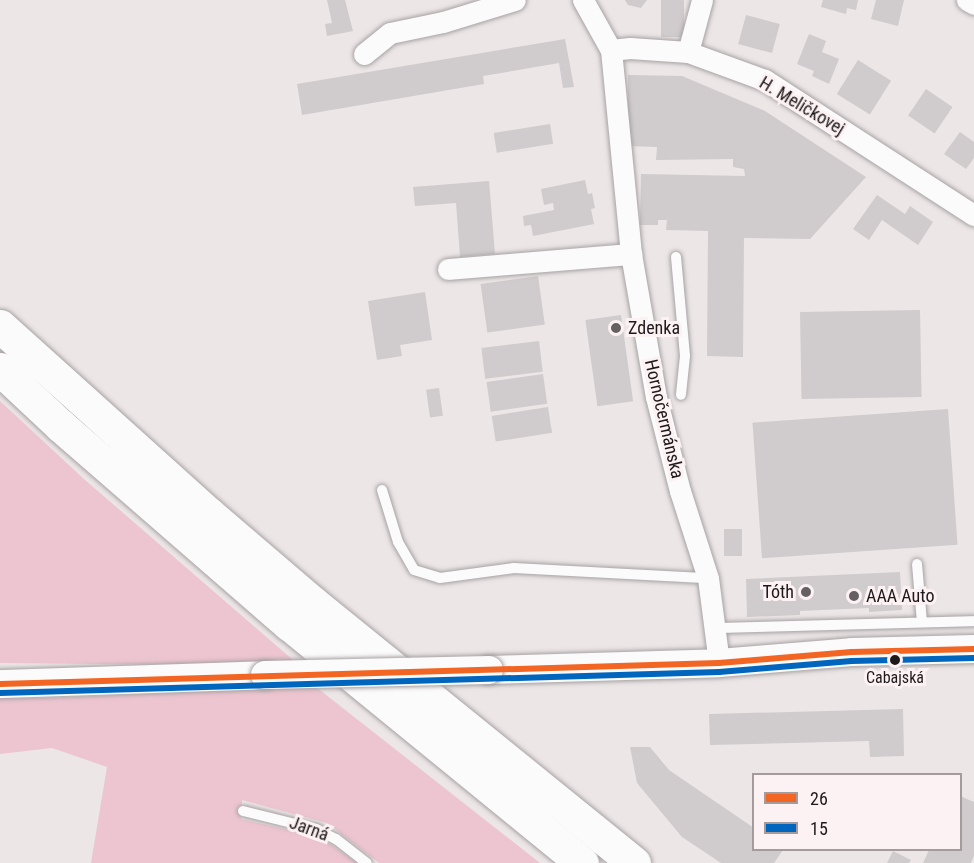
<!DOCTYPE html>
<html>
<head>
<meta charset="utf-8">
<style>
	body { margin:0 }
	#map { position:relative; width:974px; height:863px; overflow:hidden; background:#ece6e7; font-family:"Roboto Condensed",sans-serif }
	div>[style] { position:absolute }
	.green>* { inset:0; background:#edc5d0 }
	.building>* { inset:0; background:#d0cbcc; transform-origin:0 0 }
	.roads { filter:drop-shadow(0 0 2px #a7a2a3) drop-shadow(0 0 2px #a7a2a3) }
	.lane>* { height:10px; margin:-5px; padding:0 5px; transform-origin:5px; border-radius:5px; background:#fcfbfb }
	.street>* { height:21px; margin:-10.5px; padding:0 10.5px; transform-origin:10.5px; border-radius:10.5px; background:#fcfbfb }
	.secondary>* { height:28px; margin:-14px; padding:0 14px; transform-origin:14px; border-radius:14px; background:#fcfbfb }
	.highway>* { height:33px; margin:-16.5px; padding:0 16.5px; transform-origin:16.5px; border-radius:16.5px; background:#fcfbfb }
	.bridges { filter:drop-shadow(0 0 2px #a7a2a3) drop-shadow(0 0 2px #a7a2a3) }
	.secondary-bridge>* { height:28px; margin:-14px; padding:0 14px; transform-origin:14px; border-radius:14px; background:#fcfbfb }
	.bus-1>* { height:6px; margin:-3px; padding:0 3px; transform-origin:3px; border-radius:3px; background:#f26522 }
	.bus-2>* { height:6px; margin:-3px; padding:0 3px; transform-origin:3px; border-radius:3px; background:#0065bd }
	.dots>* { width:16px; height:16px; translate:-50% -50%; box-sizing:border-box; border:3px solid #fcf1f3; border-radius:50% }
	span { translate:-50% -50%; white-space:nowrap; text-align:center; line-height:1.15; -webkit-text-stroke:6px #fcf1f3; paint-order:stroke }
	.bus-label { font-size:16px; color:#1d191a }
	.street-label { font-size:18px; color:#1d191a }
	.poi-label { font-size:18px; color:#1d191a }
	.left { translate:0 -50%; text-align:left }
	.right { translate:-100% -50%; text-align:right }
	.legend { position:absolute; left:752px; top:773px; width:210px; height:78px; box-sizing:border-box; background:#fcf1f3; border:2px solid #a39b9c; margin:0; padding:8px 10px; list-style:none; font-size:18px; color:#1d191a }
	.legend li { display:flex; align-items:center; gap:12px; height:30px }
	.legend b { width:30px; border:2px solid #a39b9c }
</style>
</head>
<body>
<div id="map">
	<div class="green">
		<div style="clip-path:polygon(0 401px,84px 479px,300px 666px,0 663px)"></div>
		<div style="clip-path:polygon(316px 687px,540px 863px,379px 863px,327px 823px,242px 800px,241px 819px,320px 837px,357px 863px,91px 863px,107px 767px,52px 748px,0 754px,0 698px,48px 698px)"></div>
	</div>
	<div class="building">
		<div style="clip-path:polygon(327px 0,345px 0,353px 31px,327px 36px,325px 24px,332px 23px)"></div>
		<div style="clip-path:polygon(625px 0,647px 0,641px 8px,628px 5px)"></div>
		<div style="left:661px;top:0;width:23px;height:37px"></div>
		<div style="clip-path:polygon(823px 0,858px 0,856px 10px,847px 8px,846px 14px,821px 7px)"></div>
		<div style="clip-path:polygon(876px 0,904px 0,898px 26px,871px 19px)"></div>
		<div style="left:746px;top:15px;width:35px;height:30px;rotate:15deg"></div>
		<div style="clip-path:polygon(809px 34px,826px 41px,822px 52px,839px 59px,829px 84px,812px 76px,814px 71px,797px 64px)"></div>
		<div style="clip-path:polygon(565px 39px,574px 87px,563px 88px,559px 63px,483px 76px,484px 84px,302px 115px,297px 84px)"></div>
		<div style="left:858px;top:60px;width:39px;height:40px;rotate:32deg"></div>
		<div style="clip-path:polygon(628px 75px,682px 76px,765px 111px,866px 177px,810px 239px,744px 238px,743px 357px,707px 356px,708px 231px,666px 230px,667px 220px,658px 220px,658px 225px,640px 225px,641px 174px,745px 176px,744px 169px,733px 167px,733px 159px,656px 160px,657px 147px,627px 146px)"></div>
		<div style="left:926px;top:89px;width:32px;height:32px;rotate:34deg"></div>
		<div style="left:550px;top:124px;width:20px;height:57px;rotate:81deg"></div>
		<div style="clip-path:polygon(960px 132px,974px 142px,974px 158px,966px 169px,944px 154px)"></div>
		<div style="clip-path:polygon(585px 180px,588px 194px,592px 193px,595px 208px,591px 209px,594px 224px,533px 236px,531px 225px,524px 226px,523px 216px,554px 210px,553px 203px,544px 205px,541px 189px)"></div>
		<div style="clip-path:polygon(489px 181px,495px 254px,460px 257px,456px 203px,415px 206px,413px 187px)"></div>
		<div style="clip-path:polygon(877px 195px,905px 214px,910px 206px,933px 222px,918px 245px,882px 220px,869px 240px,853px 229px)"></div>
		<div style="left:538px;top:276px;width:49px;height:58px;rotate:82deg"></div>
		<div style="clip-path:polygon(425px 292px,432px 340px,400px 345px,402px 356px,377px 360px,368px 301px)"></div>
		<div style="left:920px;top:310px;width:87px;height:120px;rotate:89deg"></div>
		<div style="left:621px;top:315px;width:87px;height:36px;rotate:82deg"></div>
		<div style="left:539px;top:341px;width:31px;height:58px;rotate:83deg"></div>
		<div style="left:543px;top:374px;width:30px;height:57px;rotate:82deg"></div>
		<div style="left:439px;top:388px;width:28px;height:13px;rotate:82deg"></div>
		<div style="left:548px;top:407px;width:26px;height:57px;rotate:81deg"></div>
		<div style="left:948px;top:409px;width:136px;height:196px;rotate:86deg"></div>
		<div style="left:724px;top:529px;width:18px;height:27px"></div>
		<div style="clip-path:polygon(900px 572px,902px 610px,869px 612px,869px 608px,800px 611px,800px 615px,747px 617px,746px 579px)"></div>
		<div style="clip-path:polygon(903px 709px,904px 756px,870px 757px,869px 741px,710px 745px,709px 714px)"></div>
		<div style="clip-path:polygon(630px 747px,650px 747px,669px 770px,754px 828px,754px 850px,783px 850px,774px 863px,721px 863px,682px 837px,637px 783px)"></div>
		<div style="clip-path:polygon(960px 796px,974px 802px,974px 856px,971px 863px,923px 863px,929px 850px,960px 850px)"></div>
		<div style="clip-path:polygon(893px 851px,911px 860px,909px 863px,887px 863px)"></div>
	</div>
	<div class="roads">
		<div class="lane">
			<div style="left:676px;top:257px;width:99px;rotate:84.8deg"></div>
			<div style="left:685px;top:356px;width:39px;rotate:96deg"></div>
			<div style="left:382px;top:490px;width:54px;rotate:72.9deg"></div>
			<div style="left:398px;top:542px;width:32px;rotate:60deg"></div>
			<div style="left:414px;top:570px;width:27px;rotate:17deg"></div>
			<div style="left:440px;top:578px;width:75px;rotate:-7.7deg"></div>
			<div style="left:514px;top:568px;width:194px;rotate:3deg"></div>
			<div style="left:917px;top:564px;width:58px;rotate:85.1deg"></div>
			<div style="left:715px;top:628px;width:259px;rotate:-1.5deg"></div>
			<div style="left:243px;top:811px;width:75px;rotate:13.9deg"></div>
			<div style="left:316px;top:829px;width:22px;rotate:27deg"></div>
			<div style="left:336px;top:839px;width:39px;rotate:38deg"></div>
		</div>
		<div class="street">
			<div style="left:583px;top:0;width:57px;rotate:60.8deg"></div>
			<div style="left:611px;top:50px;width:205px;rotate:84.4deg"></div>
			<div style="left:631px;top:254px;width:145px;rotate:80.1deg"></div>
			<div style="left:656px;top:397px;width:97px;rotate:75.7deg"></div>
			<div style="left:680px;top:491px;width:91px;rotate:72.2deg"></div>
			<div style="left:708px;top:578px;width:86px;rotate:82.6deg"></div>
			<div style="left:967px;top:0;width:8px;rotate:30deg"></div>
			<div style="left:611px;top:50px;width:19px;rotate:-6deg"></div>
			<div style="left:630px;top:48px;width:58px;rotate:3.9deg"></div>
			<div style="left:688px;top:52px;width:82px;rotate:20deg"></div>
			<div style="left:765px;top:80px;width:249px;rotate:32.9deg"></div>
			<div style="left:688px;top:52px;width:54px;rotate:-74.9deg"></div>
			<div style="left:364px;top:54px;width:33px;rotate:-39deg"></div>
			<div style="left:390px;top:33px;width:54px;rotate:-11.7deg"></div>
			<div style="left:443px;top:22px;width:75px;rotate:-17deg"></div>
			<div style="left:448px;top:269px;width:184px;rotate:-4.7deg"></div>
		</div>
		<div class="secondary">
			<div style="left:489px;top:670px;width:230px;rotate:-1.7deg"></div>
			<div style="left:719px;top:663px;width:133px;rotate:-4.7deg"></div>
			<div style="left:852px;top:652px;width:122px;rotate:-1.4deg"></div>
			<div style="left:0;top:684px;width:265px;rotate:-1.9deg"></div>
		</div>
		<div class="highway">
			<div style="left:0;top:326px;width:281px;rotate:42deg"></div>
			<div style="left:209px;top:514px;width:137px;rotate:40.6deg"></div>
			<div style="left:313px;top:603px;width:413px;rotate:39deg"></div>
			<div style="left:0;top:369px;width:83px;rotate:43.1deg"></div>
			<div style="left:61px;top:426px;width:302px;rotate:41deg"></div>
			<div style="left:289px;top:624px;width:378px;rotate:39.2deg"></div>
		</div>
	</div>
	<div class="bridges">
		<div class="secondary-bridge">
			<div style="left:265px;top:675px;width:224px;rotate:-1.3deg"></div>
		</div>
	</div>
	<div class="bus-1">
		<div style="left:0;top:684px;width:719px;rotate:-1.67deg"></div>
		<div style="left:719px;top:663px;width:133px;rotate:-4.7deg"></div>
		<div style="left:852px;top:652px;width:122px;rotate:-1.4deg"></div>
	</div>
	<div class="bus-2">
		<div style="left:0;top:693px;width:719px;rotate:-1.67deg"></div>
		<div style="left:719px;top:672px;width:133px;rotate:-4.7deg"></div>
		<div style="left:852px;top:661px;width:122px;rotate:-1.4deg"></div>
	</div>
	<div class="dots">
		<div style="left:616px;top:328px;background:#656162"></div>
		<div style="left:806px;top:592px;background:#656162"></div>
		<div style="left:854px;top:596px;background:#656162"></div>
		<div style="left:895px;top:660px;background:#1d191a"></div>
	</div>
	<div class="bus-label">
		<span style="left:895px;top:678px">Cabajská</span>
	</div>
	<div class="street-label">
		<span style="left:802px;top:106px;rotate:31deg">H. Meličkovej</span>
		<span style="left:664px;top:419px;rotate:77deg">Hornočermánska</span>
		<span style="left:309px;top:829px;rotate:20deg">Jarná</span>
	</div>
	<div class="poi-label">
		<span class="left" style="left:628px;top:328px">Zdenka</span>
		<span class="right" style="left:794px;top:592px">Tóth</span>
		<span class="left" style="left:866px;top:596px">AAA Auto</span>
	</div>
	<ul class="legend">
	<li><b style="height:8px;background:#f26522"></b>26</li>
	<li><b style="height:8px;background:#0065bd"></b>15</li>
	</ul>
</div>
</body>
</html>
